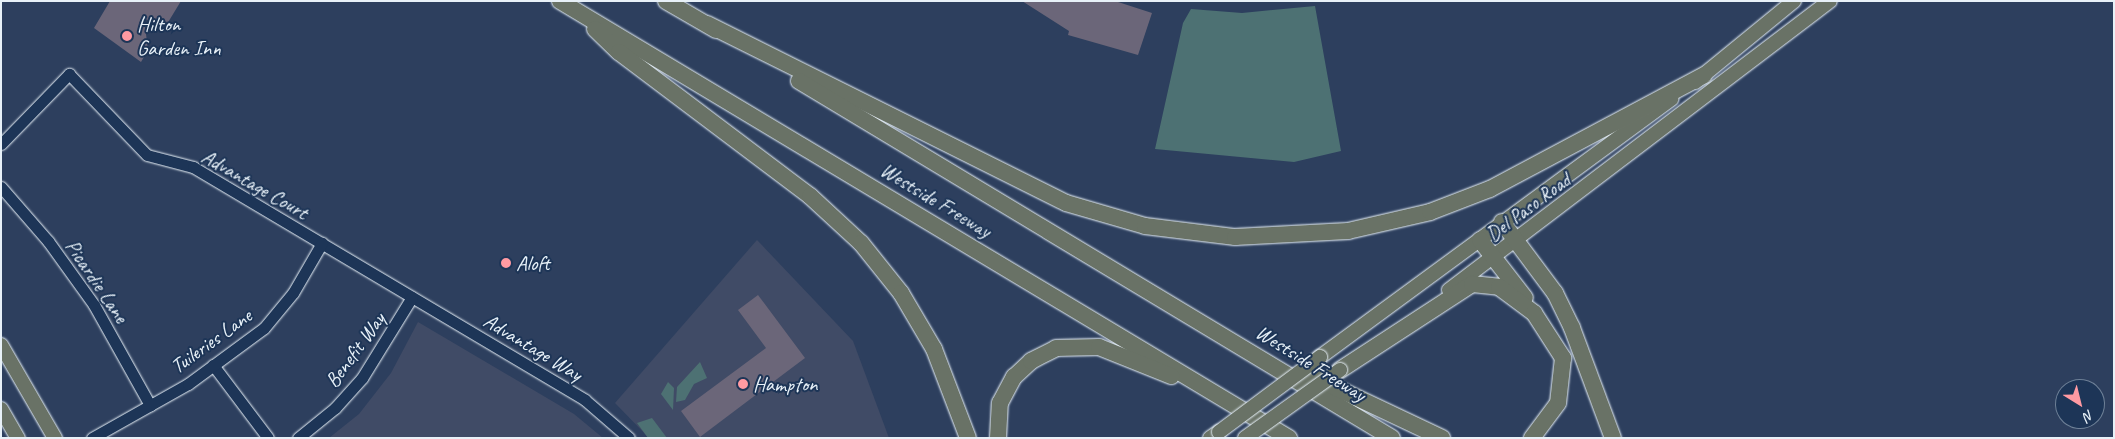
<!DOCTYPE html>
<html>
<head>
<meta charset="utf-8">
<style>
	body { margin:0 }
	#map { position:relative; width:2115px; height:439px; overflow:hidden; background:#2d3f5e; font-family:Caveat,sans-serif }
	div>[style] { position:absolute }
	.built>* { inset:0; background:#404b66 }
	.green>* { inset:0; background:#4d7173 }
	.building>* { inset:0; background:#6b6679 }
	.roads { filter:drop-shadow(0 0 1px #e8f1f8) drop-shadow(0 0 1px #e8f1f8) }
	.minor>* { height:11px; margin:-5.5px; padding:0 5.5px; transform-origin:5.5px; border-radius:5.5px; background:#1d3557 }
	.major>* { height:14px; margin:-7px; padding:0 7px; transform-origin:7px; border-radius:7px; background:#697266 }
	.highway>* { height:16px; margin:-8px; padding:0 8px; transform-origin:8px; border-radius:8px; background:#697266 }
	.bridges { filter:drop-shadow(0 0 1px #e8f1f8) drop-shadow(0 0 1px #e8f1f8) }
	.major-bridge>* { height:14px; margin:-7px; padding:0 7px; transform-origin:7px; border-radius:7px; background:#697266 }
	.dots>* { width:14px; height:14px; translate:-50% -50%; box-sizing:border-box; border:2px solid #1d3557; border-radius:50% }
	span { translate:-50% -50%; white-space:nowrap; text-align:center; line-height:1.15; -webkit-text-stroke:4px #1d3557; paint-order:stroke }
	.poi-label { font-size:21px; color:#e8f1f8 }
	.left { translate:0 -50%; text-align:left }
	.street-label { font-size:21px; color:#e8f1f8 }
	.frame { position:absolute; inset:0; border:2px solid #e8f1f8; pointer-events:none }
	.north { position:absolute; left:2055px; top:379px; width:50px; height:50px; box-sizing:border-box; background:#1d3557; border:1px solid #6e8097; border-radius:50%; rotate:144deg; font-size:14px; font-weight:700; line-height:20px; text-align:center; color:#e8f1f8 }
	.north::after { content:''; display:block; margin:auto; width:18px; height:22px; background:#ff9aa2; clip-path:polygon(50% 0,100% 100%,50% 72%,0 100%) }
</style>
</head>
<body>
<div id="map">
	<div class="built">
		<div style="clip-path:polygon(757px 240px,853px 341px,889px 438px,649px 438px,615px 403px)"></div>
		<div style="clip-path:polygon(418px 322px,574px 414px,603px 438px,329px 438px,359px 414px,391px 373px)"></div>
	</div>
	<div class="green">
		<div style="clip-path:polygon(1315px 6px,1341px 151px,1294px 162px,1155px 149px,1183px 23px,1191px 9px,1242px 13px)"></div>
		<div style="clip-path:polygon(700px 362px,707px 378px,694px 384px,685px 400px,676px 402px,677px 387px)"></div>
		<div style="clip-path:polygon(668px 382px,674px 388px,673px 410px,661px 394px)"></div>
		<div style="clip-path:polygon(652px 418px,667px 438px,648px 438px,637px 423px)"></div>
	</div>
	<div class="building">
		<div style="clip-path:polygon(110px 1px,181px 1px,167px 24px,162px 21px,159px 27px,144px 18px,148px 50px,141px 62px,94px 28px)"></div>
		<div style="clip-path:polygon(1022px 1px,1115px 1px,1152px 13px,1138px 55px,1068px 35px,1069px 31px)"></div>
		<div style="clip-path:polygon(758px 295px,805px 358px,700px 437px,681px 411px,766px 348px,738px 310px)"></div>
	</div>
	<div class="roads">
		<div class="minor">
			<div style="left:1px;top:144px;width:98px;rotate:-45.8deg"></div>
			<div style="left:69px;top:74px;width:112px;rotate:46.1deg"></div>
			<div style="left:147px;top:155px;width:48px;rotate:14.6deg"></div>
			<div style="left:193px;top:167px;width:456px;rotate:30.7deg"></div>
			<div style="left:585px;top:400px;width:58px;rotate:40.8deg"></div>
			<div style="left:1px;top:187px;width:72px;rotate:49deg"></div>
			<div style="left:48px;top:241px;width:79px;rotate:54.3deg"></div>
			<div style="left:94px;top:305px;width:115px;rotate:60.8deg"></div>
			<div style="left:213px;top:365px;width:91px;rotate:53deg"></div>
			<div style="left:92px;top:438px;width:110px;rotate:-29.4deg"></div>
			<div style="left:188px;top:384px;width:94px;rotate:-36.4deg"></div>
			<div style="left:264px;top:328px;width:45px;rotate:-50.4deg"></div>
			<div style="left:293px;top:293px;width:58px;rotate:-59.9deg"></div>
			<div style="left:298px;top:438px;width:48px;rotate:-39deg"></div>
			<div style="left:335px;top:408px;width:40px;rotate:-48deg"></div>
			<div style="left:362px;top:378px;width:95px;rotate:-58.3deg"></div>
		</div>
		<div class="major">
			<div style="left:1695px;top:82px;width:128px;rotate:-39.3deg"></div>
			<div style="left:1449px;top:290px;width:478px;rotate:-37.2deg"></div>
			<div style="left:1px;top:345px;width:108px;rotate:59.9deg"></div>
			<div style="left:1320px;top:357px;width:436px;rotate:-36.3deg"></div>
			<div style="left:1px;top:409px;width:34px;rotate:60deg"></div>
			<div style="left:1210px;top:438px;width:11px;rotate:-34deg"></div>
		</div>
		<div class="highway">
			<div style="left:560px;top:1px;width:850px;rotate:30.94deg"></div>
			<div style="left:666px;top:1px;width:58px;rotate:30.1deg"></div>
			<div style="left:707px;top:24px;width:401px;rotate:26.5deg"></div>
			<div style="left:1066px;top:203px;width:82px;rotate:16.2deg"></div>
			<div style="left:1145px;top:226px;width:91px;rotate:7deg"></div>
			<div style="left:1235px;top:237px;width:113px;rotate:-3deg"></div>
			<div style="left:1348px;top:231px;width:84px;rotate:-13deg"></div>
			<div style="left:1430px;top:212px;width:64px;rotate:-21deg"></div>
			<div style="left:1490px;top:189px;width:242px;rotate:-28deg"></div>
			<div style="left:595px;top:29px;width:33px;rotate:44deg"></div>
			<div style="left:619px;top:52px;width:239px;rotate:37deg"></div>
			<div style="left:810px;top:196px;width:69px;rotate:42.7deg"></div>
			<div style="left:861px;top:243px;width:64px;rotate:51.3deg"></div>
			<div style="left:901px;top:293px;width:65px;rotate:59.5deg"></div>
			<div style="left:934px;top:349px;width:95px;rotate:69.1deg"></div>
			<div style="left:799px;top:81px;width:692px;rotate:31.05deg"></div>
			<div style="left:1502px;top:222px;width:89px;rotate:53.3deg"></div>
			<div style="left:1555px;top:293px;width:39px;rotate:64deg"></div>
			<div style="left:1572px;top:328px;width:117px;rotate:69.6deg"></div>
			<div style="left:1480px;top:240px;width:73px;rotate:52.2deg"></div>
			<div style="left:1340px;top:370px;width:158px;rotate:-33.1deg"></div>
			<div style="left:1472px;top:284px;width:27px;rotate:6deg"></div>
			<div style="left:1499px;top:287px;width:44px;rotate:36.6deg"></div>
			<div style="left:1534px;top:313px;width:54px;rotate:57.2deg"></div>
			<div style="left:1563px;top:358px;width:45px;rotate:96.3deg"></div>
			<div style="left:1558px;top:403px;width:44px;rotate:126.6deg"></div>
			<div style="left:1311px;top:376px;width:145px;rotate:25.3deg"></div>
			<div style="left:998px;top:438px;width:35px;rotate:-87deg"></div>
			<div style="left:1000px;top:403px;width:30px;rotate:-62deg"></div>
			<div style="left:1014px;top:377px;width:23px;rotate:-43deg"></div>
			<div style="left:1031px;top:361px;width:28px;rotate:-27deg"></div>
			<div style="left:1056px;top:348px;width:43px;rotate:-1.3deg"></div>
			<div style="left:1099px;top:347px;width:78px;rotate:21.9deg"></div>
		</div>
	</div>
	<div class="bridges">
		<div class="major-bridge">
			<div style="left:1219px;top:432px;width:126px;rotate:-36.6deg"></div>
			<div style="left:1245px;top:438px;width:117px;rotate:-35.6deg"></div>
		</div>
	</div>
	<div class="dots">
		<div style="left:127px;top:36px;background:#ff9aa2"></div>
		<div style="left:506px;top:263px;background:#ff9aa2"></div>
		<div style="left:743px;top:384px;background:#ff9aa2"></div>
	</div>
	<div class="poi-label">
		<span class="left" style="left:137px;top:36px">Hilton<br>Garden Inn</span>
		<span class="left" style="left:516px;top:263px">Aloft</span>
		<span class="left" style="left:753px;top:384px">Hampton</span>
	</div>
	<div class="street-label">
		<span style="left:255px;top:184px;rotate:30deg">Advantage Court</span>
		<span style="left:936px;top:200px;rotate:31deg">Westside Freeway</span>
		<span style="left:1528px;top:207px;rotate:-37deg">Del Paso Road</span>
		<span style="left:97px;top:281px;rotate:56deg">Picardie Lane</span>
		<span style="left:211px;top:341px;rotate:-36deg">Tuileries Lane</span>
		<span style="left:533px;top:347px;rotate:31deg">Advantage Way</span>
		<span style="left:355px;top:350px;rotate:-54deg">Benefit Way</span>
		<span style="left:1311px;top:363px;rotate:32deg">Westside Freeway</span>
	</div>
	<div class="frame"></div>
	<div class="north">N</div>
</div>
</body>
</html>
